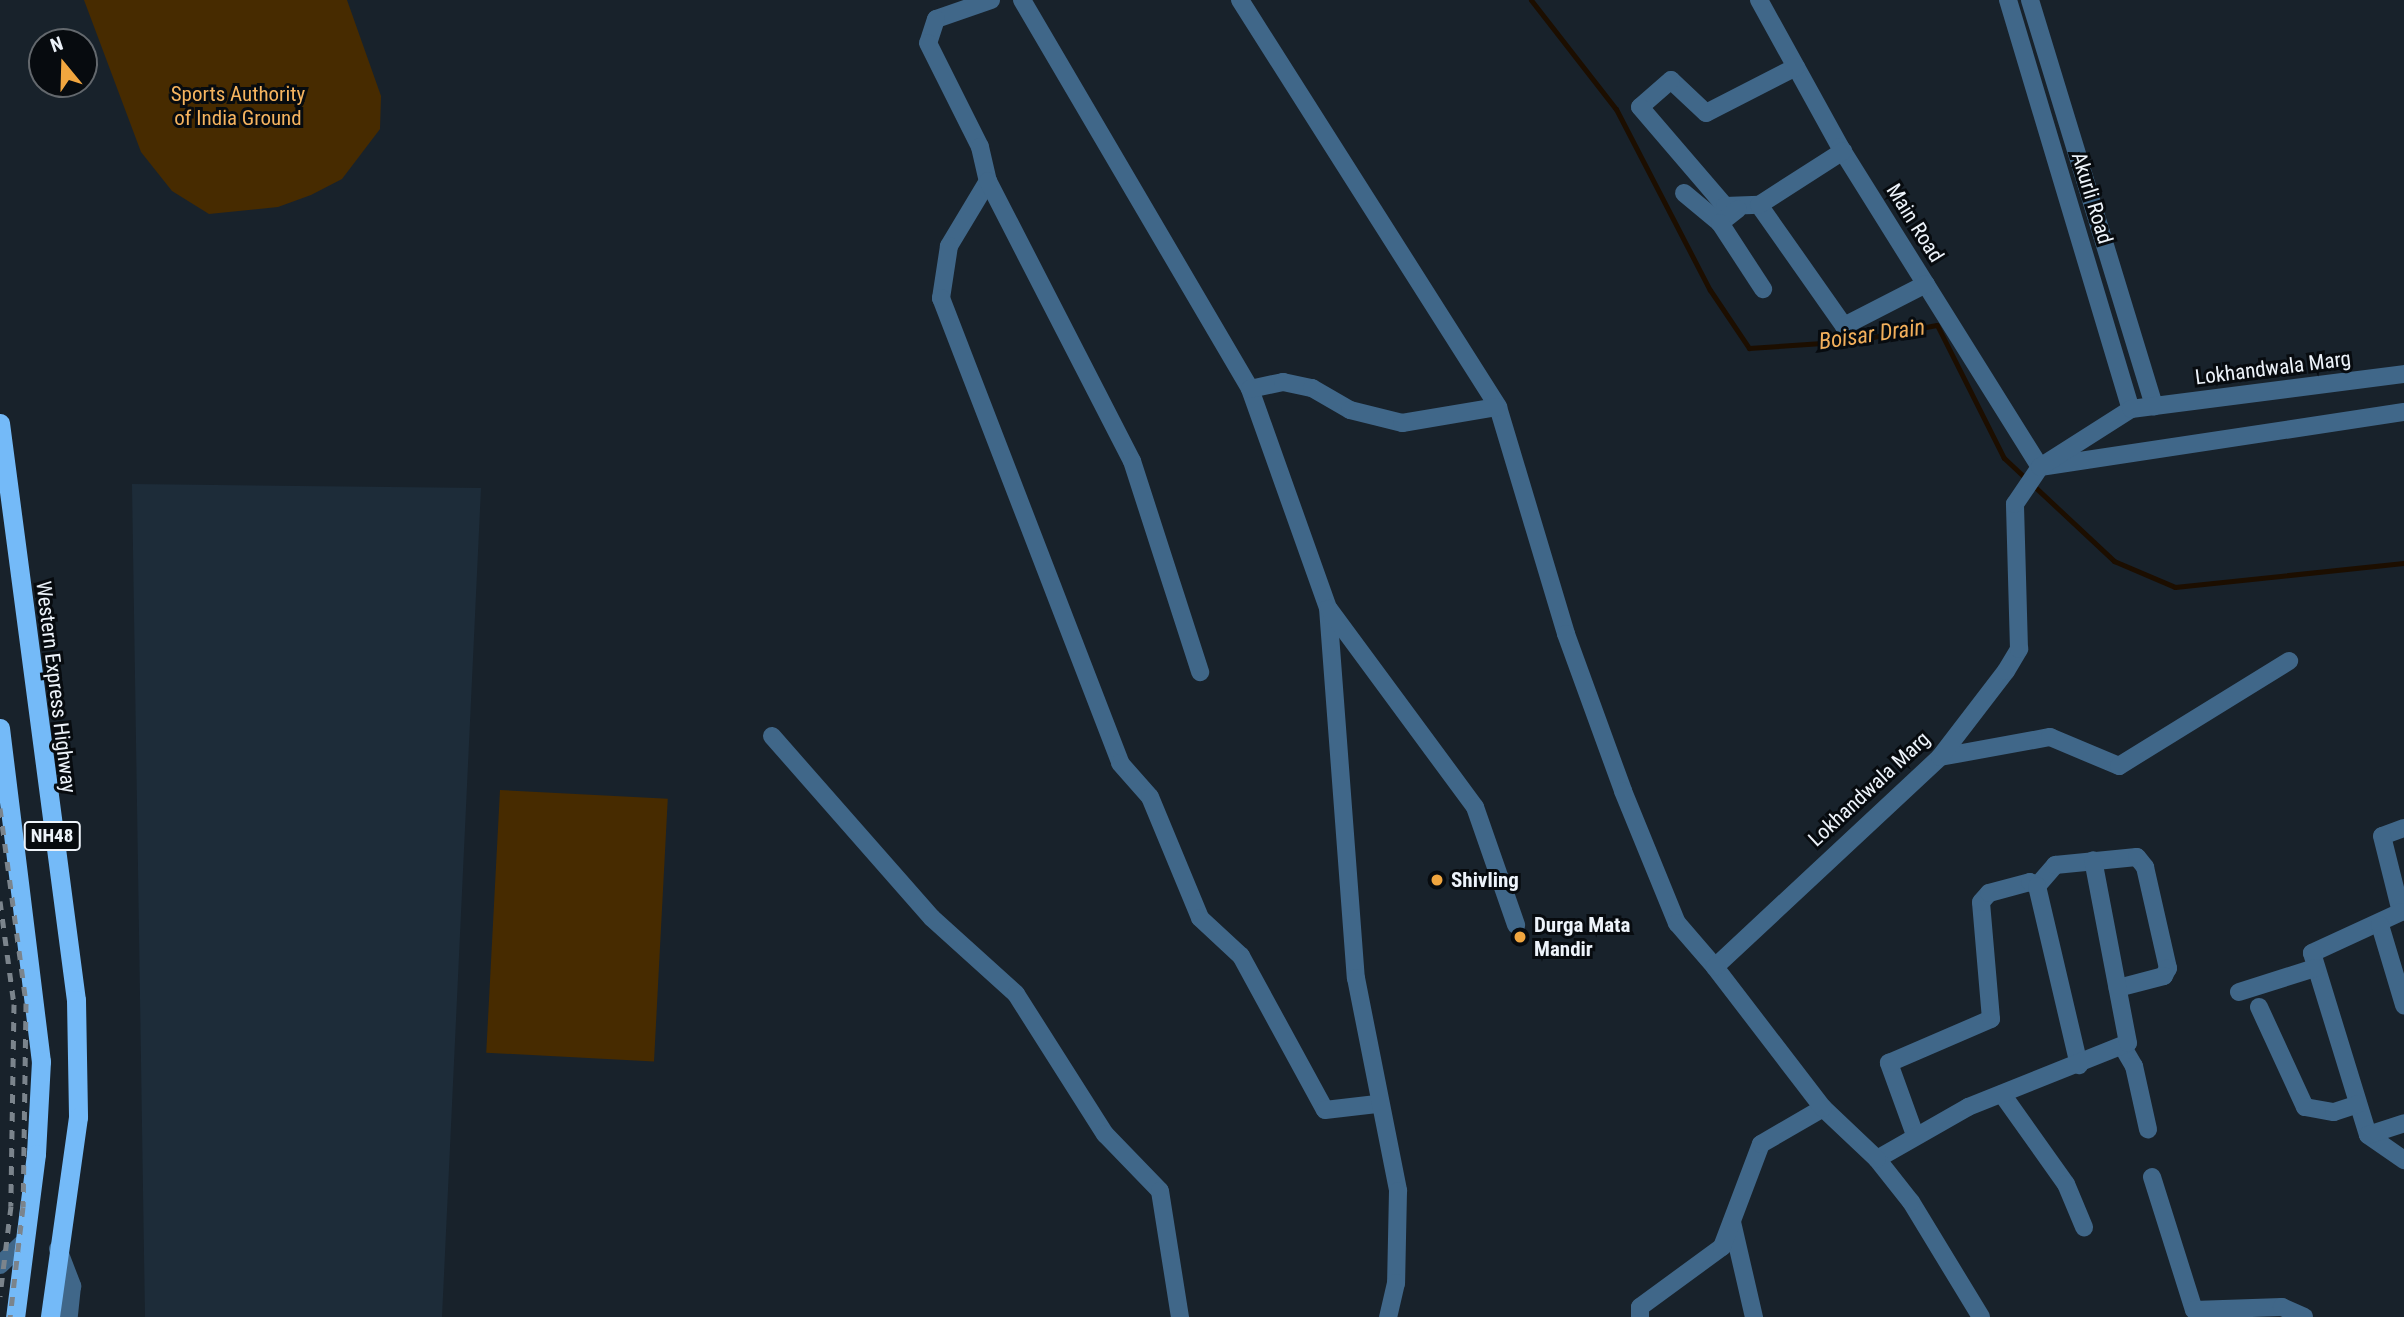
<!DOCTYPE html>
<html>
<head>
<meta charset="utf-8">
<style>
	body { margin:0 }
	#map { position:relative; width:2404px; height:1317px; overflow:hidden; background:#18222b; font-family:"Roboto Condensed",sans-serif }
	div>[style] { position:absolute }
	.built>* { inset:0; background:#1d2c39 }
	.green>* { inset:0; background:#472b00; transform-origin:0 0 }
	.stream>* { height:5px; margin:-2.5px; padding:0 2.5px; transform-origin:2.5px; border-radius:2.5px; background:#1c0e00 }
	.minor>* { height:18px; margin:-9px; padding:0 9px; transform-origin:9px; border-radius:9px; background:#406789 }
	.tertiary>* { height:18px; margin:-9px; padding:0 9px; transform-origin:9px; border-radius:9px; background:#406789 }
	.trunk>* { height:19px; margin:-9.5px; padding:0 9.5px; transform-origin:9.5px; border-radius:9.5px; background:#74baf8 }
	.rail>* { height:5px; margin-top:-2.5px; transform-origin:0; background:repeating-linear-gradient(90deg,#7b848c 0 9px,transparent 0 18px) }
	.dots>* { width:19px; height:19px; translate:-50% -50%; box-sizing:border-box; border:4px solid #070b0f; border-radius:50% }
	span { translate:-50% -50%; white-space:nowrap; text-align:center; line-height:1.15; -webkit-text-stroke:6px #070b0f; paint-order:stroke }
	.shield-label span { padding:2px 5px; background:#070b0f; border:2px solid; border-radius:5px; -webkit-text-stroke-width:0 }
	.shield-label { font-size:19px; color:#edf3fa; font-weight:700 }
	.park-label { font-size:21px; color:#f6b45f }
	.street-label { font-size:21px; color:#edf3fa }
	.poi-label { font-size:21px; color:#edf3fa; font-weight:700 }
	.left { translate:0 -50%; text-align:left }
	.water-label { font-size:23px; color:#f2af5b; font-style:italic }
	.north { position:absolute; left:28px; top:28px; width:70px; height:70px; box-sizing:border-box; background:#070b0f; border:2px solid #63686d; border-radius:50%; rotate:341deg; font-size:19px; font-weight:700; line-height:28px; text-align:center; color:#edf3fa }
	.north::after { content:''; display:block; margin:auto; width:24px; height:32px; background:#f1a63f; clip-path:polygon(50% 0,100% 100%,50% 72%,0 100%) }
</style>
</head>
<body>
<div id="map">
	<div class="built">
		<div style="clip-path:polygon(132px 484px,481px 488px,442px 1317px,145px 1317px)"></div>
	</div>
	<div class="green">
		<div style="clip-path:polygon(84px 0,347px 0,381px 96px,380px 129px,342px 179px,311px 195px,278px 207px,209px 214px,172px 191px,141px 152px)"></div>
		<div style="left:500px;top:790px;width:168px;height:263px;rotate:3deg"></div>
	</div>
	<div class="stream">
		<div style="left:1531px;top:0;width:138px;rotate:52.1deg"></div>
		<div style="left:1616px;top:109px;width:204px;rotate:62.6deg"></div>
		<div style="left:1710px;top:290px;width:70px;rotate:56.1deg"></div>
		<div style="left:1749px;top:348px;width:103px;rotate:-3.9deg"></div>
		<div style="left:1852px;top:341px;width:86px;rotate:-10.7deg"></div>
		<div style="left:1937px;top:325px;width:149px;rotate:63.3deg"></div>
		<div style="left:2004px;top:458px;width:151px;rotate:43.1deg"></div>
		<div style="left:2114px;top:561px;width:66px;rotate:23.1deg"></div>
		<div style="left:2175px;top:587px;width:230px;rotate:-6deg"></div>
	</div>
	<div class="minor">
		<div style="left:991px;top:0;width:58px;rotate:160.9deg"></div>
		<div style="left:936px;top:19px;width:25px;rotate:108deg"></div>
		<div style="left:928px;top:43px;width:116px;rotate:63.4deg"></div>
		<div style="left:980px;top:147px;width:35px;rotate:77deg"></div>
		<div style="left:988px;top:181px;width:76px;rotate:121deg"></div>
		<div style="left:949px;top:246px;width:53px;rotate:98.7deg"></div>
		<div style="left:941px;top:298px;width:498px;rotate:68.9deg"></div>
		<div style="left:1120px;top:763px;width:45px;rotate:48.6deg"></div>
		<div style="left:1150px;top:797px;width:131px;rotate:67.5deg"></div>
		<div style="left:1200px;top:918px;width:56px;rotate:42.8deg"></div>
		<div style="left:1241px;top:956px;width:175px;rotate:61.4deg"></div>
		<div style="left:1325px;top:1110px;width:52px;rotate:-6.6deg"></div>
		<div style="left:1022px;top:0;width:451px;rotate:59.6deg"></div>
		<div style="left:1250px;top:389px;width:232px;rotate:70.4deg"></div>
		<div style="left:1328px;top:608px;width:371px;rotate:85.7deg"></div>
		<div style="left:1356px;top:978px;width:217px;rotate:78.8deg"></div>
		<div style="left:1398px;top:1191px;width:92px;rotate:91.2deg"></div>
		<div style="left:1396px;top:1283px;width:35px;rotate:103deg"></div>
		<div style="left:1240px;top:0;width:482px;rotate:57.6deg"></div>
		<div style="left:1498px;top:407px;width:237px;rotate:73.3deg"></div>
		<div style="left:1566px;top:634px;width:167px;rotate:70deg"></div>
		<div style="left:1623px;top:791px;width:143px;rotate:67.8deg"></div>
		<div style="left:1677px;top:923px;width:58px;rotate:49.2deg"></div>
		<div style="left:1759px;top:0;width:168px;rotate:61.1deg"></div>
		<div style="left:1840px;top:147px;width:377px;rotate:58deg"></div>
		<div style="left:2040px;top:467px;width:368px;rotate:-8.6deg"></div>
		<div style="left:1796px;top:67px;width:101px;rotate:152.9deg"></div>
		<div style="left:1706px;top:113px;width:48px;rotate:-136.7deg"></div>
		<div style="left:1671px;top:80px;width:41px;rotate:138.9deg"></div>
		<div style="left:1640px;top:107px;width:130px;rotate:49.4deg"></div>
		<div style="left:1725px;top:206px;width:34px;rotate:-2deg"></div>
		<div style="left:1759px;top:205px;width:148px;rotate:54.9deg"></div>
		<div style="left:1844px;top:326px;width:92px;rotate:-27.1deg"></div>
		<div style="left:988px;top:181px;width:315px;rotate:62.8deg"></div>
		<div style="left:1132px;top:461px;width:222px;rotate:72.1deg"></div>
		<div style="left:1684px;top:193px;width:47px;rotate:39.8deg"></div>
		<div style="left:1759px;top:205px;width:100px;rotate:-32.7deg"></div>
		<div style="left:1738px;top:209px;width:23px;rotate:142deg"></div>
		<div style="left:1720px;top:223px;width:79px;rotate:56.9deg"></div>
		<div style="left:1250px;top:389px;width:34px;rotate:-12deg"></div>
		<div style="left:1283px;top:382px;width:30px;rotate:12deg"></div>
		<div style="left:1312px;top:388px;width:44px;rotate:30.1deg"></div>
		<div style="left:1350px;top:410px;width:54px;rotate:14deg"></div>
		<div style="left:1402px;top:423px;width:97px;rotate:-9.5deg"></div>
		<div style="left:1329px;top:609px;width:246px;rotate:53.6deg"></div>
		<div style="left:1475px;top:807px;width:125px;rotate:70.8deg"></div>
		<div style="left:772px;top:736px;width:242px;rotate:48.7deg"></div>
		<div style="left:932px;top:918px;width:113px;rotate:42.1deg"></div>
		<div style="left:1016px;top:994px;width:166px;rotate:57.6deg"></div>
		<div style="left:1105px;top:1134px;width:79px;rotate:46deg"></div>
		<div style="left:1160px;top:1191px;width:128px;rotate:81deg"></div>
		<div style="left:1940px;top:757px;width:112px;rotate:-10.3deg"></div>
		<div style="left:2050px;top:737px;width:75px;rotate:22.8deg"></div>
		<div style="left:2119px;top:766px;width:200px;rotate:-31.7deg"></div>
		<div style="left:2404px;top:828px;width:23px;rotate:160deg"></div>
		<div style="left:2382px;top:836px;width:78px;rotate:76deg"></div>
		<div style="left:2401px;top:912px;width:98px;rotate:155.3deg"></div>
		<div style="left:2312px;top:953px;width:190px;rotate:72.9deg"></div>
		<div style="left:2368px;top:1135px;width:44px;rotate:34.8deg"></div>
		<div style="left:2037px;top:886px;width:28px;rotate:-49deg"></div>
		<div style="left:2055px;top:865px;width:82px;rotate:-5.6deg"></div>
		<div style="left:2137px;top:857px;width:13px;rotate:51deg"></div>
		<div style="left:2145px;top:867px;width:104px;rotate:77.2deg"></div>
		<div style="left:2168px;top:968px;width:9px;rotate:117deg"></div>
		<div style="left:2164px;top:976px;width:48px;rotate:165.4deg"></div>
		<div style="left:2380px;top:925px;width:84px;rotate:73.3deg"></div>
		<div style="left:2239px;top:992px;width:80px;rotate:-17.5deg"></div>
		<div style="left:2259px;top:1007px;width:110px;rotate:65.3deg"></div>
		<div style="left:2305px;top:1107px;width:29px;rotate:10deg"></div>
		<div style="left:2334px;top:1112px;width:25px;rotate:-18deg"></div>
		<div style="left:2124px;top:1049px;width:20px;rotate:60deg"></div>
		<div style="left:2134px;top:1066px;width:65px;rotate:77.5deg"></div>
		<div style="left:2002px;top:1094px;width:110px;rotate:54.6deg"></div>
		<div style="left:2066px;top:1184px;width:47px;rotate:67.3deg"></div>
		<div style="left:1915px;top:1135px;width:77px;rotate:-109.9deg"></div>
		<div style="left:1889px;top:1063px;width:111px;rotate:-23.3deg"></div>
		<div style="left:1991px;top:1019px;width:117px;rotate:-94.9deg"></div>
		<div style="left:1981px;top:902px;width:12px;rotate:-48deg"></div>
		<div style="left:1989px;top:893px;width:42px;rotate:-15deg"></div>
		<div style="left:2030px;top:882px;width:8px;rotate:30deg"></div>
		<div style="left:2037px;top:886px;width:184px;rotate:76.8deg"></div>
		<div style="left:2368px;top:1135px;width:38px;rotate:-18deg"></div>
		<div style="left:1877px;top:1159px;width:105px;rotate:-29.7deg"></div>
		<div style="left:1968px;top:1107px;width:172px;rotate:-21.8deg"></div>
		<div style="left:2128px;top:1043px;width:186px;rotate:-100.8deg"></div>
		<div style="left:2152px;top:1177px;width:139px;rotate:72.5deg"></div>
		<div style="left:2194px;top:1310px;width:88px;rotate:-2deg"></div>
		<div style="left:2282px;top:1307px;width:24px;rotate:24deg"></div>
		<div style="left:1732px;top:1222px;width:98px;rotate:77deg"></div>
	</div>
	<div class="tertiary">
		<div style="left:2008px;top:0;width:427px;rotate:73.3deg"></div>
		<div style="left:2030px;top:0;width:425px;rotate:73deg"></div>
		<div style="left:58px;top:1249px;width:40px;rotate:69deg"></div>
		<div style="left:72px;top:1286px;width:31px;rotate:96deg"></div>
		<div style="left:0;top:1265px;width:30px;rotate:-44deg"></div>
		<div style="left:1640px;top:1317px;width:10px;rotate:-90deg"></div>
		<div style="left:1640px;top:1307px;width:102px;rotate:-36.2deg"></div>
		<div style="left:1722px;top:1247px;width:110px;rotate:-69.3deg"></div>
		<div style="left:1761px;top:1144px;width:72px;rotate:-30.1deg"></div>
		<div style="left:1981px;top:1317px;width:135px;rotate:-121.3deg"></div>
		<div style="left:1911px;top:1202px;width:55px;rotate:-128.3deg"></div>
		<div style="left:1877px;top:1159px;width:74px;rotate:-136.6deg"></div>
		<div style="left:1823px;top:1108px;width:178px;rotate:-127.5deg"></div>
		<div style="left:1715px;top:967px;width:308px;rotate:-43deg"></div>
		<div style="left:1940px;top:757px;width:108px;rotate:-52.5deg"></div>
		<div style="left:2006px;top:671px;width:26px;rotate:-59deg"></div>
		<div style="left:2019px;top:649px;width:145px;rotate:-91.6deg"></div>
		<div style="left:2015px;top:504px;width:45px;rotate:-56deg"></div>
		<div style="left:2040px;top:467px;width:108px;rotate:-32.5deg"></div>
		<div style="left:2131px;top:409px;width:275px;rotate:-7.3deg"></div>
	</div>
	<div class="trunk">
		<div style="left:0;top:423px;width:582px;rotate:82.5deg"></div>
		<div style="left:76px;top:1000px;width:117px;rotate:89deg"></div>
		<div style="left:78px;top:1117px;width:202px;rotate:98deg"></div>
		<div style="left:0;top:728px;width:336px;rotate:83deg"></div>
		<div style="left:41px;top:1061px;width:93px;rotate:93.1deg"></div>
		<div style="left:36px;top:1154px;width:164px;rotate:97.3deg"></div>
	</div>
	<div class="rail">
		<div style="left:0;top:808px;width:197px;rotate:82.4deg"></div>
		<div style="left:26px;top:1003px;width:204px;rotate:90.8deg"></div>
		<div style="left:23px;top:1207px;width:111px;rotate:96.7deg"></div>
		<div style="left:0;top:901px;width:104px;rotate:82.3deg"></div>
		<div style="left:14px;top:1004px;width:202px;rotate:90.9deg"></div>
		<div style="left:11px;top:1206px;width:91px;rotate:97deg"></div>
	</div>
	<div class="dots">
		<div style="left:1437px;top:880px;background:#f1a63f"></div>
		<div style="left:1520px;top:937px;background:#f1a63f"></div>
	</div>
	<div class="shield-label">
		<span style="left:52px;top:836px">NH48</span>
	</div>
	<div class="park-label">
		<span style="left:238px;top:106px">Sports Authority<br>of India Ground</span>
	</div>
	<div class="street-label">
		<span style="left:2092px;top:198px;rotate:73deg">Akurli Road</span>
		<span style="left:1915px;top:223px;rotate:58deg">Main Road</span>
		<span style="left:2273px;top:368px;rotate:-7deg">Lokhandwala Marg</span>
		<span style="left:56px;top:687px;rotate:83deg">Western Express Highway</span>
		<span style="left:1869px;top:789px;rotate:-43deg">Lokhandwala Marg</span>
	</div>
	<div class="poi-label">
		<span class="left" style="left:1451px;top:880px">Shivling</span>
		<span class="left" style="left:1534px;top:937px">Durga Mata<br>Mandir</span>
	</div>
	<div class="water-label">
		<span style="left:1872px;top:335px;rotate:-8deg">Boisar Drain</span>
	</div>
	<div class="north">N</div>
</div>
</body>
</html>
